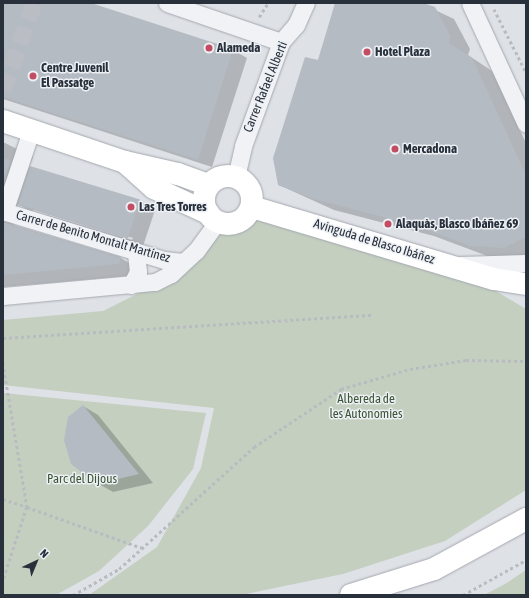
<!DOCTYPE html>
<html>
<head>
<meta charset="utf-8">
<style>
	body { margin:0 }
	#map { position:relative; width:529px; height:598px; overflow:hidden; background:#dee1e6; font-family:"Asap Condensed",sans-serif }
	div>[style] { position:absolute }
	.green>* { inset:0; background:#c4cfc0 }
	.shadow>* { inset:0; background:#0003 }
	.building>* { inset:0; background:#b5bbc2; transform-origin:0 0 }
	.street-tunnel>* { height:17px; margin-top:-8.5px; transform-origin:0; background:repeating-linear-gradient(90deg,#babec4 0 17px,transparent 0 25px) }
	.path>* { height:2.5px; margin-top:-1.25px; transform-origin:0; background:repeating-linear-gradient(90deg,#b8bcc1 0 3px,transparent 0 6px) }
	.roads { filter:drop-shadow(0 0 1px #a4a8af) drop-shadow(0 0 1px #a4a8af) }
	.street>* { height:17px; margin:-8.5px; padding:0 8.5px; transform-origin:8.5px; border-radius:8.5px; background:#f0f2f5 }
	.secondary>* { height:22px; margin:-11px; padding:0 11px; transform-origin:11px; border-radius:11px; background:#fff }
	.secondary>.ring { margin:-11px; padding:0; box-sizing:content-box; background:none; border:22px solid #fff; border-radius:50% }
	.dots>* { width:11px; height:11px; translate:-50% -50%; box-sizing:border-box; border:2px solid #edf0f4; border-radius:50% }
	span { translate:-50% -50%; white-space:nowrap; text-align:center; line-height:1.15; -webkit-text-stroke:3px #edf0f4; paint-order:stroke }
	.poi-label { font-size:13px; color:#28303b; font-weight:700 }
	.left { translate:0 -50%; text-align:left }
	.street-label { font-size:13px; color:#28303b }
	.park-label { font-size:13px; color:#3d5637 }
	.frame { position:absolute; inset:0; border:4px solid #28303b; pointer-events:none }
	.north { position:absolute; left:16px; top:542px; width:40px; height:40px; -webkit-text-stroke:3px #edf0f4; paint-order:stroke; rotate:44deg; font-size:11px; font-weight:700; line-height:16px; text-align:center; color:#28303b }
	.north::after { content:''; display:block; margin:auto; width:14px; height:18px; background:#28303b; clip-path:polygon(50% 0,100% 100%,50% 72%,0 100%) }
</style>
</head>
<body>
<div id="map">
	<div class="green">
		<div style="clip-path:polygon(257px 218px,491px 288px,526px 309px,526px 490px,445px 541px,343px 574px,241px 595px,89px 595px,157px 547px,201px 468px,214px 408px,3px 385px,3px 320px,103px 311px,177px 274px,218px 232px,239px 232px,251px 227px)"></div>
		<div style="clip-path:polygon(3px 393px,206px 413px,193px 469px,148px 526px,99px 571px,56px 595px,3px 595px)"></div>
		<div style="clip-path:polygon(526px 570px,526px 595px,484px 595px,505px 584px)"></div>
	</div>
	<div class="shadow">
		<div style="clip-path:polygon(3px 3px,87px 3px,233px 50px,247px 58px,212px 167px,3px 99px)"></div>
		<div style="clip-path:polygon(336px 3px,420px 3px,454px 19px,470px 49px,468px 55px,492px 71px,526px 143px,526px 258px,490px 257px,434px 236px,334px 210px,279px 185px)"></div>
		<div style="clip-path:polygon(evenodd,3px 142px,33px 157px,29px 167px,140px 201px,155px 210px,143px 246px,33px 213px,18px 204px,13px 220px,14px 225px,121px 258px,140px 270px,139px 275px,3px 287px,3px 142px,33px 209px,133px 238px,132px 240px,33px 211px,33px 209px)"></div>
		<div style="clip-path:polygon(83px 406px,98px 415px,153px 483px,113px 492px,97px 483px)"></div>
	</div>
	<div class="building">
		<div style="clip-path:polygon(3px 3px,91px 3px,233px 49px,198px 160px,3px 97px)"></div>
		<div style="clip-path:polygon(335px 3px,423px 3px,435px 7px,451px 37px,449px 43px,472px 58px,526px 175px,526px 237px,504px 248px,470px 246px,414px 225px,314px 199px,278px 185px,273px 158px,305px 57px,318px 60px)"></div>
		<div style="clip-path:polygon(3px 158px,11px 160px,3px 183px)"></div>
		<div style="left:30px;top:166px;width:115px;height:41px;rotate:17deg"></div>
		<div style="clip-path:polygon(3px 222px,121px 257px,119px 264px,3px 275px)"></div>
		<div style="clip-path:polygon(83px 405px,139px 474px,97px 484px,71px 464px,64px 440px,68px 417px)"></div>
	</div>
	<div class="street-tunnel">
		<div style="left:3px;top:90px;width:92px;rotate:-70.4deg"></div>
	</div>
	<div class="path">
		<div style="left:494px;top:9px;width:71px;rotate:63.1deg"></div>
		<div style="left:259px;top:17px;width:17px;rotate:-57deg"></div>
		<div style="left:3px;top:338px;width:370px;rotate:-3.6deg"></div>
		<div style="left:3px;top:363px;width:146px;rotate:80.5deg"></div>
		<div style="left:27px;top:507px;width:122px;rotate:19.6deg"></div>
		<div style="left:3px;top:499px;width:25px;rotate:18deg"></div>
		<div style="left:27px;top:507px;width:78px;rotate:108deg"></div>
		<div style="left:73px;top:595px;width:53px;rotate:-29.5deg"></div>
		<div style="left:119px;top:569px;width:182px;rotate:-42.1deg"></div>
		<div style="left:254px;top:447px;width:105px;rotate:-33.7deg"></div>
		<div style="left:341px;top:389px;width:72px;rotate:-16.2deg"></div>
		<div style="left:410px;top:369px;width:57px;rotate:-9.1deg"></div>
		<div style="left:466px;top:360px;width:60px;rotate:1deg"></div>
		<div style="left:463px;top:595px;width:72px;rotate:-29.1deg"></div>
	</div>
	<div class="roads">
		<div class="street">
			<div style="left:167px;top:3px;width:120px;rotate:18.9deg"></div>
			<div style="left:470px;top:3px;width:133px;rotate:65.2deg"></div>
			<div style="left:236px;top:177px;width:32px;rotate:-77deg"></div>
			<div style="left:243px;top:146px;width:111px;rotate:-69.9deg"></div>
			<div style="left:281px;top:42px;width:23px;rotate:-49deg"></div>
			<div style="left:296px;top:25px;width:24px;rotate:-66deg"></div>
			<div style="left:3px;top:211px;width:168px;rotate:16.9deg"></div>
			<div style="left:164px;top:260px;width:19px;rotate:6deg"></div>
			<div style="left:4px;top:212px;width:85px;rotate:-71.6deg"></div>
			<div style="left:460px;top:265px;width:66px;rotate:-1.7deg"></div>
			<div style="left:131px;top:285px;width:15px;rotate:-62deg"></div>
			<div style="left:138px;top:272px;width:20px;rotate:-96deg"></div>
			<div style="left:3px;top:296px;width:153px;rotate:-5.3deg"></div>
			<div style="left:155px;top:282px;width:18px;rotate:-27deg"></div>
			<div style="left:171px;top:274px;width:34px;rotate:-43deg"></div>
			<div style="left:196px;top:251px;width:36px;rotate:-54deg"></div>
		</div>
		<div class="secondary">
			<div style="left:3px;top:121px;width:129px;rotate:18.6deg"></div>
			<div style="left:125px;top:162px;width:54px;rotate:12.8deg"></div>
			<div style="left:178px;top:174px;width:33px;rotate:20deg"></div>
			<div style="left:125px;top:162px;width:39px;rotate:42deg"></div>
			<div style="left:154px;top:188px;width:60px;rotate:24.8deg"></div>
			<div class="ring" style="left:204px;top:176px;width:26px;height:26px"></div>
			<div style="left:252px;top:207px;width:252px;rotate:16.6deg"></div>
			<div style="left:494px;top:279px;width:32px;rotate:9deg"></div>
			<div style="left:351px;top:595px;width:87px;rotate:-17.4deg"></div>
			<div style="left:434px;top:569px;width:105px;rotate:-28.5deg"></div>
		</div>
	</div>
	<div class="dots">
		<div style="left:209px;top:48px;background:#c24c61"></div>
		<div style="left:367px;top:52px;background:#c24c61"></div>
		<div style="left:33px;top:76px;background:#c24c61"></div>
		<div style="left:395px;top:149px;background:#c24c61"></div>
		<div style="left:131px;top:207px;background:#c24c61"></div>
		<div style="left:388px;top:224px;background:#c24c61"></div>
	</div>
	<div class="poi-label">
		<span class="left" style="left:217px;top:48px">Alameda</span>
		<span class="left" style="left:375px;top:52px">Hotel Plaza</span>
		<span class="left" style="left:41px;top:76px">Centre Juvenil<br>El Passatge</span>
		<span class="left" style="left:403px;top:149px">Mercadona</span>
		<span class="left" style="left:139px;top:207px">Las Tres Torres</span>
		<span class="left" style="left:396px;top:224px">Alaquàs, Blasco Ibáñez 69</span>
	</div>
	<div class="street-label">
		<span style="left:266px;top:87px;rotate:-68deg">Carrer Rafael Alberti</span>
		<span style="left:93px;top:237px;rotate:16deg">Carrer de Benito Montalt Martínez</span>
		<span style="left:374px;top:242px;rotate:17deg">Avinguda de Blasco Ibáñez</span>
	</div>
	<div class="park-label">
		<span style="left:366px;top:407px">Albereda de<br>les Autonomies</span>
		<span style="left:82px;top:479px">Parc del Dijous</span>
	</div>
	<div class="frame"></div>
	<div class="north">N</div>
</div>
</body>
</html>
